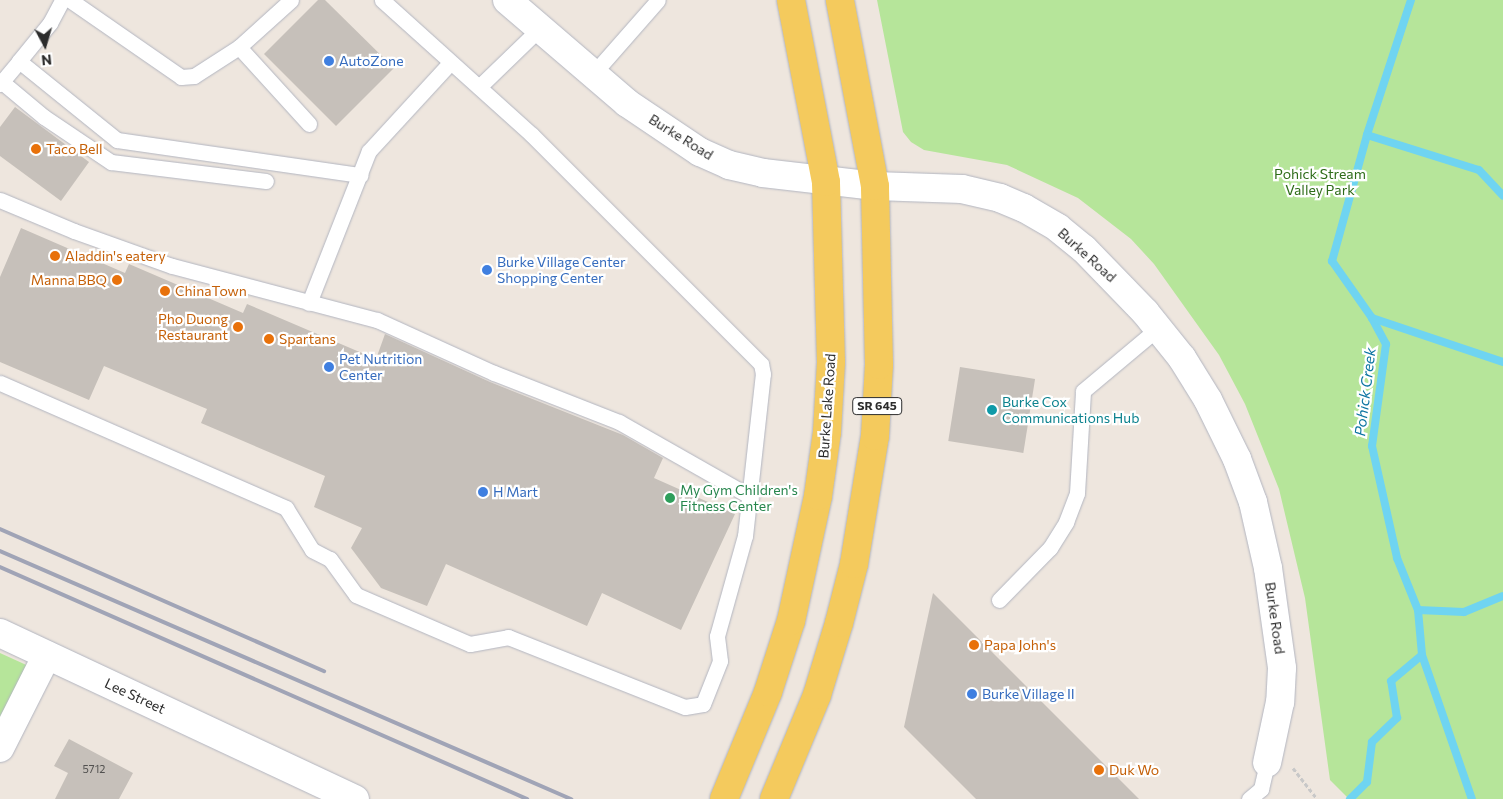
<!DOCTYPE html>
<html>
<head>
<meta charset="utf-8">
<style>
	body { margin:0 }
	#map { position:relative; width:1503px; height:799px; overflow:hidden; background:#eee6de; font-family:Commissioner,sans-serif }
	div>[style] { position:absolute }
	.green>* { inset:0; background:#b6e59a }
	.stream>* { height:8px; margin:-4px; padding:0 4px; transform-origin:4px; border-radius:4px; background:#6fd4f1 }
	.building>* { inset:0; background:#c6c0ba; transform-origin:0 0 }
	.path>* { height:3px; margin-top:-1.5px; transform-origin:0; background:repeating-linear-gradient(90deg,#c8c8c8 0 4px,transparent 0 6.5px) }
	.roads { filter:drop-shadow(0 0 1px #b2b5c0) drop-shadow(0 0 1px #b2b5c0) }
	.lane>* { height:15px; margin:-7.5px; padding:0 7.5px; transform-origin:7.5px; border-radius:7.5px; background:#fff }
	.street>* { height:28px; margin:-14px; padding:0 14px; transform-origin:14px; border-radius:14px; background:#fff }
	.secondary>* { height:28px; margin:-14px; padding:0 14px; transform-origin:14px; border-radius:14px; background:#fff }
	.primary>* { height:28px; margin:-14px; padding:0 14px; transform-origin:14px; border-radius:14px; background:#f4ca5d }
	.rail>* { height:4px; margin:-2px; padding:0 2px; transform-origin:2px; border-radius:2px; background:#a0a4b6 }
	.dots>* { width:14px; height:14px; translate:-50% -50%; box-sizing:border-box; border:2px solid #fff; border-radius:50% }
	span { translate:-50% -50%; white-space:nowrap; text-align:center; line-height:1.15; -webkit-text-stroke:4.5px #fff; paint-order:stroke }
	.number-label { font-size:11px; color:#525150 }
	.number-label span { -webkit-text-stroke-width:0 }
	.shield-label span { padding:1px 4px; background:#fff; border:1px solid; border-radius:4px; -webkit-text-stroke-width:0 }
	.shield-label { font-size:12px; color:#2c2c2c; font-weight:700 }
	.shop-label { font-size:14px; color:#366cbe }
	.left { translate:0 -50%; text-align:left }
	.street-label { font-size:14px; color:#2c2c2c }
	.food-label { font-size:14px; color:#c56008 }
	.right { translate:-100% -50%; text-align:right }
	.park-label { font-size:14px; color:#2e6c19 }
	.culture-label { font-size:14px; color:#0d838f }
	.leisure-label { font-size:14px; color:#27864d }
	.water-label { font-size:15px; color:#0b74a1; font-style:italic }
	.north { position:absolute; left:20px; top:20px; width:50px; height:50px; -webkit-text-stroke:4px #fff; paint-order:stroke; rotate:174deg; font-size:14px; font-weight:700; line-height:20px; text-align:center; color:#2c2c2c }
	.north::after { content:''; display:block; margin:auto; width:18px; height:22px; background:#2c2c2c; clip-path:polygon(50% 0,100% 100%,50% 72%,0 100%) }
</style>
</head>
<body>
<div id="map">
	<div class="green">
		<div style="clip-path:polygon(877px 0,1503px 0,1503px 799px,1349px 799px,1330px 780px,1305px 598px,1279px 489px,1245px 404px,1219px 355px,1154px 264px,1131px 239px,1078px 198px,1007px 165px,924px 150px,911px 142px,903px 132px)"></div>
		<div style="clip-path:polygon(0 653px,33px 668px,0 723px)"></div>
	</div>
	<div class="stream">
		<div style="left:1411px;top:0;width:142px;rotate:108.1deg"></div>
		<div style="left:1367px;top:135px;width:131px;rotate:105.5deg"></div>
		<div style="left:1332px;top:261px;width:70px;rotate:54.9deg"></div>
		<div style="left:1372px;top:318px;width:30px;rotate:62deg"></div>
		<div style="left:1386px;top:344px;width:103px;rotate:97.8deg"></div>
		<div style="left:1372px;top:446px;width:115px;rotate:77.4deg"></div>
		<div style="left:1397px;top:558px;width:56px;rotate:68deg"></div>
		<div style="left:1418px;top:610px;width:45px;rotate:84.9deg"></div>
		<div style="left:1422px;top:655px;width:152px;rotate:70.9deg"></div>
		<div style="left:1367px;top:135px;width:117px;rotate:17.4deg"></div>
		<div style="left:1479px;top:170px;width:35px;rotate:47deg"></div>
		<div style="left:1372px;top:318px;width:138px;rotate:18.6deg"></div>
		<div style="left:1418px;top:610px;width:46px;rotate:2.5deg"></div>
		<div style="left:1464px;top:612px;width:42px;rotate:-22.3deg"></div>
		<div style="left:1350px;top:799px;width:24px;rotate:-45deg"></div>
		<div style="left:1367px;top:782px;width:40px;rotate:-82.9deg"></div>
		<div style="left:1372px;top:742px;width:35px;rotate:-44deg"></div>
		<div style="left:1397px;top:718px;width:37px;rotate:-99deg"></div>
		<div style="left:1391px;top:681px;width:40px;rotate:-40deg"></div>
	</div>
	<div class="building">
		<div style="clip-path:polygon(318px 0,325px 0,394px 68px,336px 126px,264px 54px)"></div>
		<div style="clip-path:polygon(15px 107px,89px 162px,61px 201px,0 156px,0 127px)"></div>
		<div style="clip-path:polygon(21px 228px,125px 273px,129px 264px,243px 313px,247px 304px,376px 359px,385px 334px,490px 382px,623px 435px,663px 458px,654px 478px,735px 514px,681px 630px,602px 593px,587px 626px,446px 564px,427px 606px,381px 588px,351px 548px,362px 528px,314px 507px,325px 476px,201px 423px,207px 409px,104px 366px,89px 400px,0 362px,0 277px)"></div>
		<div style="left:960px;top:367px;width:76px;height:75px;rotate:9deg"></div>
		<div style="clip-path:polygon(933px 593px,1139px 799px,976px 799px,904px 727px)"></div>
		<div style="clip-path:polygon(69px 739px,133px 773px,119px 799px,55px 799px,68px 773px,54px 766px)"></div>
	</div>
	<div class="path">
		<div style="left:1293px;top:768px;width:39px;rotate:52deg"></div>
	</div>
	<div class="roads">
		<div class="lane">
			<div style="left:70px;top:0;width:135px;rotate:34.7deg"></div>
			<div style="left:181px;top:77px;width:13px;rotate:-4deg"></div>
			<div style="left:194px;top:76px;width:54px;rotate:-32.8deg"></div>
			<div style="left:239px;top:47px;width:70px;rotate:-42.1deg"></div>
			<div style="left:239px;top:47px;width:104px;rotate:47.7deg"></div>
			<div style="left:19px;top:61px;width:49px;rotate:-50.8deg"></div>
			<div style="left:50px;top:23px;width:26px;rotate:-62deg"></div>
			<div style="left:593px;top:74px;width:98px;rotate:-48.7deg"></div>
			<div style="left:2px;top:82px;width:55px;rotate:39.8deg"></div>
			<div style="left:44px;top:117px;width:81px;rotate:33.9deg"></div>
			<div style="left:111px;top:162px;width:156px;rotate:7deg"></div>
			<div style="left:0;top:84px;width:30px;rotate:-50deg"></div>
			<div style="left:19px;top:61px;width:126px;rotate:38.9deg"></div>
			<div style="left:117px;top:140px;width:246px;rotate:8.2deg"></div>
			<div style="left:479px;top:87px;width:85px;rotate:-44deg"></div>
			<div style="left:0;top:200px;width:80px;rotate:22.7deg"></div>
			<div style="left:74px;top:231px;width:104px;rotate:19.7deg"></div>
			<div style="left:172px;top:266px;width:212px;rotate:14.8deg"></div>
			<div style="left:377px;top:320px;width:128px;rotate:24.4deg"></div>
			<div style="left:494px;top:373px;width:134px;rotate:21.4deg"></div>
			<div style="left:619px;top:422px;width:152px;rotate:29.6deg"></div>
			<div style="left:309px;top:303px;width:163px;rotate:-68.5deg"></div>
			<div style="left:369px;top:151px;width:120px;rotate:-47.4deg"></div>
			<div style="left:0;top:383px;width:312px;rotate:23.6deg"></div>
			<div style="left:286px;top:508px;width:49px;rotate:58.2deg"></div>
			<div style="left:312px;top:550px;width:20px;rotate:27deg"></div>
			<div style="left:330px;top:559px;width:44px;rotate:54.2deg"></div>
			<div style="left:356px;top:595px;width:124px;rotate:23.3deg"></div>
			<div style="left:470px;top:644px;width:39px;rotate:-10deg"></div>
			<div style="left:508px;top:637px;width:190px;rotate:21.6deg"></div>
			<div style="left:685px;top:707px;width:18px;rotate:-9deg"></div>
			<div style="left:703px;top:704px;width:46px;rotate:-68.4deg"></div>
			<div style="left:720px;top:661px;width:25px;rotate:-97deg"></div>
			<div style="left:717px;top:636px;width:104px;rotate:-74.4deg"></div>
			<div style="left:745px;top:536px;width:163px;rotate:-83.7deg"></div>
			<div style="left:763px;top:374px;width:10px;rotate:-101deg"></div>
			<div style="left:761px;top:364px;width:324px;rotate:-135deg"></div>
			<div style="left:532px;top:135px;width:202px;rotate:-138deg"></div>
			<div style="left:999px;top:600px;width:73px;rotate:-45.6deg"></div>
			<div style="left:1050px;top:548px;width:31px;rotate:-58deg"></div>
			<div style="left:1066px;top:522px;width:31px;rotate:-69deg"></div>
			<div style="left:1077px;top:493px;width:102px;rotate:-86.6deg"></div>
			<div style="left:1083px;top:391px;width:98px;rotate:-40deg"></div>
			<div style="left:1249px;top:799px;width:16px;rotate:-40deg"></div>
			<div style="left:1261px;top:789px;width:27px;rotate:-77deg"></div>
		</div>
		<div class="street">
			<div style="left:875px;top:186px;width:87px;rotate:2deg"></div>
			<div style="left:962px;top:189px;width:39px;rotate:13deg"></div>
			<div style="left:1000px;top:198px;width:26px;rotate:23deg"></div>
			<div style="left:1024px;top:208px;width:39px;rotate:30deg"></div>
			<div style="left:1058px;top:228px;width:33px;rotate:39deg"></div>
			<div style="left:1084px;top:249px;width:88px;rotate:45.9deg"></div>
			<div style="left:1145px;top:312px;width:59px;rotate:51.2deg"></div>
			<div style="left:1182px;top:358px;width:49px;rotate:58.2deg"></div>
			<div style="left:1208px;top:400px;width:66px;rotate:63.8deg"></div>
			<div style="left:1237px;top:459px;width:46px;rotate:69.6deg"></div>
			<div style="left:1253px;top:502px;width:68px;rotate:77.2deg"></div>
			<div style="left:1268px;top:568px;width:101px;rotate:82deg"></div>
			<div style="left:1282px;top:668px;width:34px;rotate:93deg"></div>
			<div style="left:1280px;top:702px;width:62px;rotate:102deg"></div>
			<div style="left:0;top:633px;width:392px;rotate:25.1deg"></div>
			<div style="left:0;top:748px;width:104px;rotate:-63.2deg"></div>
		</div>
		<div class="secondary">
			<div style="left:507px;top:0;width:158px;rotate:40.6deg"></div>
			<div style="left:627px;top:103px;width:88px;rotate:33.9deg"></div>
			<div style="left:700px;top:152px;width:32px;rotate:24deg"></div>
			<div style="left:729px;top:165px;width:35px;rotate:13deg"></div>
			<div style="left:763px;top:173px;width:113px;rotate:6.6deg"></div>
		</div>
		<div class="primary">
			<div style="left:724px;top:799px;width:116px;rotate:-67.6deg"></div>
			<div style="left:768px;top:692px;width:75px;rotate:-72.1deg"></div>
			<div style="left:791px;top:621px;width:128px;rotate:-77.8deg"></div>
			<div style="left:818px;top:496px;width:65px;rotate:-82deg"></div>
			<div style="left:827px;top:432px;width:70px;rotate:-86.7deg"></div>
			<div style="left:831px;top:362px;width:180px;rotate:-91.6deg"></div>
			<div style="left:826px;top:182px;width:185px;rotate:-100.9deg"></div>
			<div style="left:774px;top:799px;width:113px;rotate:-67.5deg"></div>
			<div style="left:817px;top:695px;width:75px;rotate:-73deg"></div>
			<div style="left:839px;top:623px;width:61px;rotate:-75.7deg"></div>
			<div style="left:854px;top:564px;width:130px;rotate:-80.7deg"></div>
			<div style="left:875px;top:436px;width:71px;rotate:-86.8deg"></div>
			<div style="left:879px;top:365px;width:179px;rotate:-91.3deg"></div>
			<div style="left:875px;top:186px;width:189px;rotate:-100.7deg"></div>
		</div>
	</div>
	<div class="rail">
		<div style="left:0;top:529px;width:354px;rotate:23.7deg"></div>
		<div style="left:0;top:551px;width:623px;rotate:23.48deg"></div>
		<div style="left:0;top:567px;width:576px;rotate:23.76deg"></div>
	</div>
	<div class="dots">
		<div style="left:329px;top:61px;background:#3f7fe0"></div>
		<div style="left:36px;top:149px;background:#e8710a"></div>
		<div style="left:55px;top:256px;background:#e8710a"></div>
		<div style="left:487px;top:270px;background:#3f7fe0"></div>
		<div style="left:117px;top:280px;background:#e8710a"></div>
		<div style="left:165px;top:291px;background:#e8710a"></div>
		<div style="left:238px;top:327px;background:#e8710a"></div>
		<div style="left:269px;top:339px;background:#e8710a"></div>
		<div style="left:329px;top:367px;background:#3f7fe0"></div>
		<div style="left:992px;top:410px;background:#0f9aa8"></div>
		<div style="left:483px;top:492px;background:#3f7fe0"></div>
		<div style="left:670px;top:498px;background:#2e9e5b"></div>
		<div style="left:974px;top:645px;background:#e8710a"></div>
		<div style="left:972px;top:694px;background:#3f7fe0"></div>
		<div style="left:1099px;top:770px;background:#e8710a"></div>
	</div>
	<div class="number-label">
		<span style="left:94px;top:769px">5712</span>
	</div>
	<div class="shield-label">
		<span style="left:877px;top:406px">SR 645</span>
	</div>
	<div class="shop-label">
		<span class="left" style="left:339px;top:61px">AutoZone</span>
		<span class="left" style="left:497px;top:270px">Burke Village Center<br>Shopping Center</span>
		<span class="left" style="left:339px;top:367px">Pet Nutrition<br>Center</span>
		<span class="left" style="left:493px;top:492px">H Mart</span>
		<span class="left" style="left:982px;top:694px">Burke Village II</span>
	</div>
	<div class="street-label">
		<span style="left:681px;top:137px;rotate:32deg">Burke Road</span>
		<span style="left:1087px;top:255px;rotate:42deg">Burke Road</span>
		<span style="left:827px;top:406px;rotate:-86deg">Burke Lake Road</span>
		<span style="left:1275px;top:618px;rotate:82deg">Burke Road</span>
		<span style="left:135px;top:696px;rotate:25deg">Lee Street</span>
	</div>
	<div class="food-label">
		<span class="left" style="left:46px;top:149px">Taco Bell</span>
		<span class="left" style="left:65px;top:256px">Aladdin's eatery</span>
		<span class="right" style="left:107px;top:280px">Manna BBQ</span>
		<span class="left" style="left:175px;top:291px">ChinaTown</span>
		<span class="right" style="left:228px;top:327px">Pho Duong<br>Restaurant</span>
		<span class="left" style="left:279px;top:339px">Spartans</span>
		<span class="left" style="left:984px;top:645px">Papa John's</span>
		<span class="left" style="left:1109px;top:770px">Duk Wo</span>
	</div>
	<div class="park-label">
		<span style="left:1320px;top:182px">Pohick Stream<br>Valley Park</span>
	</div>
	<div class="culture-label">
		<span class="left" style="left:1002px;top:410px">Burke Cox<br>Communications Hub</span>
	</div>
	<div class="leisure-label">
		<span class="left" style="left:680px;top:498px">My Gym Children's<br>Fitness Center</span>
	</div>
	<div class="water-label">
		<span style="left:1365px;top:392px;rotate:-83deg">Pohick Creek</span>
	</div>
	<div class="north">N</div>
</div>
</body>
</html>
